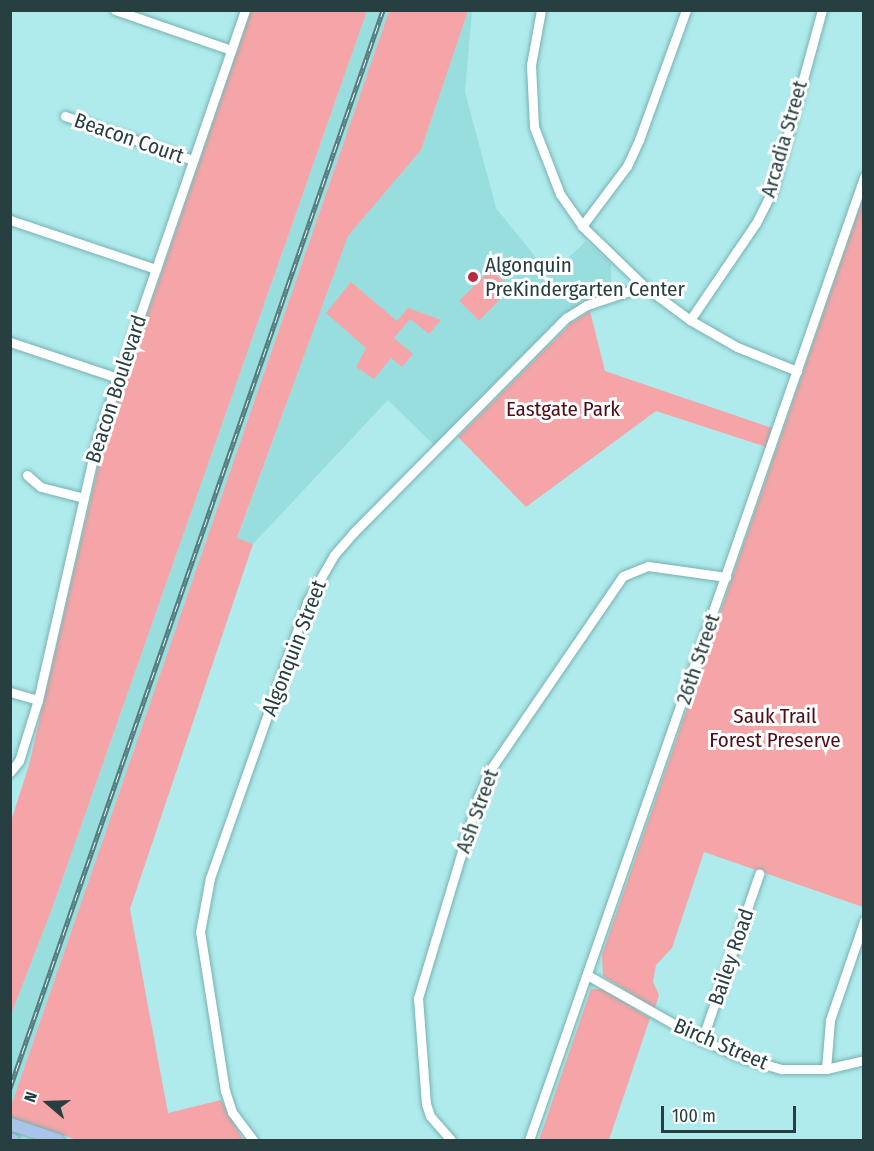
<!DOCTYPE html>
<html>
<head>
<meta charset="utf-8">
<style>
	body { margin:0 }
	#map { position:relative; width:874px; height:1151px; overflow:hidden; background:#afebec; font-family:"Fira Sans Condensed",sans-serif }
	div>[style] { position:absolute }
	.built>* { inset:0; background:#99dedf }
	.green>* { inset:0; background:#f5a5a7; transform-origin:0 0 }
	.roads { filter:drop-shadow(0 0 2px #77b1b2) drop-shadow(0 0 2px #77b1b2) }
	.minor>* { height:9px; margin:-4.5px; padding:0 4.5px; transform-origin:4.5px; border-radius:4.5px; background:#fff }
	.major>* { height:12px; margin:-6px; padding:0 6px; transform-origin:6px; border-radius:6px; background:#aac4e9 }
	.rail>* { height:5px; margin-top:-2.5px; transform-origin:0; background:repeating-linear-gradient(90deg,#fff 0 9px,#577b7c 0 18px); box-sizing:border-box; border-block:2px solid #577b7c }
	.dots>* { width:16px; height:16px; translate:-50% -50%; box-sizing:border-box; border:3px solid #fff; border-radius:50% }
	span { translate:-50% -50%; white-space:nowrap; text-align:center; line-height:1.15; -webkit-text-stroke:6px #fff; paint-order:stroke }
	.street-label { font-size:21px; color:#273f40 }
	.poi-label { font-size:21px; color:#273f40 }
	.left { translate:0 -50%; text-align:left }
	.park-label { font-size:21px; color:#500c17 }
	.frame { position:absolute; inset:0; border:12px solid #273f40; pointer-events:none }
	.north { position:absolute; left:18px; top:1073px; width:60px; height:60px; -webkit-text-stroke:4px #fff; paint-order:stroke; rotate:289deg; font-size:16px; font-weight:700; line-height:24px; text-align:center; color:#273f40 }
	.north::after { content:''; display:block; margin:auto; width:21px; height:27px; background:#273f40; clip-path:polygon(50% 0,100% 100%,50% 72%,0 100%) }
	.scale { position:absolute; left:661px; top:1106px; width:135px; height:27px; box-sizing:border-box; border:3px solid #273f40; border-top:0; padding-left:8px; font-size:18px; line-height:21px; white-space:nowrap; color:#273f40; -webkit-text-stroke:4px #fff; paint-order:stroke }
</style>
</head>
<body>
<div id="map">
	<div class="built">
		<div style="clip-path:polygon(367px 11px,389px 11px,11px 1106px,11px 1015px,53px 906px)"></div>
		<div style="clip-path:polygon(468px 11px,472px 11px,465px 92px,496px 208px,550px 275px,586px 241px,611px 264px,611px 286px,564px 313px,434px 445px,388px 400px,253px 544px,237px 539px,348px 235px,421px 150px)"></div>
	</div>
	<div class="green">
		<div style="clip-path:polygon(251px 11px,367px 11px,53px 906px,11px 1015px,11px 821px,29px 765px,104px 441px)"></div>
		<div style="clip-path:polygon(389px 11px,468px 11px,421px 150px,348px 236px,237px 538px,253px 544px,130px 909px,168px 1113px,221px 1100px,243px 1140px,77px 1140px,11px 1118px,11px 1106px)"></div>
		<div style="clip-path:polygon(863px 198px,863px 907px,704px 852px,672px 948px,656px 965px,653px 982px,659px 995px,655px 1008px,603px 976px,602px 955px)"></div>
		<div style="left:491px;top:269px;width:28px;height:45px;rotate:45deg"></div>
		<div style="clip-path:polygon(351px 282px,397px 321px,408px 308px,441px 320px,429px 334px,410px 319px,394px 338px,413px 354px,402px 367px,391px 358px,374px 379px,356px 367px,366px 348px,326px 313px)"></div>
		<div style="clip-path:polygon(590px 311px,605px 371px,772px 428px,766px 447px,656px 411px,526px 507px,458px 437px,571px 323px)"></div>
		<div style="clip-path:polygon(591px 989px,602px 989px,650px 1018px,609px 1140px,539px 1140px)"></div>
	</div>
	<div class="roads">
		<div class="minor">
			<div style="left:115px;top:10px;width:123px;rotate:19deg"></div>
			<div style="left:541px;top:10px;width:56px;rotate:100.3deg"></div>
			<div style="left:531px;top:65px;width:62px;rotate:87.2deg"></div>
			<div style="left:534px;top:127px;width:72px;rotate:68.8deg"></div>
			<div style="left:560px;top:194px;width:39px;rotate:55deg"></div>
			<div style="left:582px;top:226px;width:86px;rotate:44.1deg"></div>
			<div style="left:644px;top:286px;width:57px;rotate:36.5deg"></div>
			<div style="left:690px;top:320px;width:54px;rotate:29.9deg"></div>
			<div style="left:737px;top:347px;width:65px;rotate:21.8deg"></div>
			<div style="left:65px;top:116px;width:135px;rotate:19deg"></div>
			<div style="left:10px;top:220px;width:154px;rotate:18.6deg"></div>
			<div style="left:582px;top:226px;width:75px;rotate:-53.1deg"></div>
			<div style="left:627px;top:166px;width:29px;rotate:-65deg"></div>
			<div style="left:639px;top:140px;width:138px;rotate:-70.1deg"></div>
			<div style="left:690px;top:320px;width:117px;rotate:-55.8deg"></div>
			<div style="left:756px;top:223px;width:38px;rotate:-63deg"></div>
			<div style="left:773px;top:189px;width:186px;rotate:-74.7deg"></div>
			<div style="left:10px;top:342px;width:114px;rotate:18.4deg"></div>
			<div style="left:27px;top:475px;width:18px;rotate:41deg"></div>
			<div style="left:41px;top:487px;width:44px;rotate:14.3deg"></div>
			<div style="left:10px;top:692px;width:29px;rotate:16deg"></div>
			<div style="left:10px;top:772px;width:14px;rotate:-51deg"></div>
			<div style="left:19px;top:761px;width:64px;rotate:-72.7deg"></div>
			<div style="left:38px;top:700px;width:267px;rotate:-77.2deg"></div>
			<div style="left:97px;top:440px;width:455px;rotate:-71deg"></div>
			<div style="left:589px;top:976px;width:130px;rotate:29.5deg"></div>
			<div style="left:702px;top:1040px;width:48px;rotate:23.4deg"></div>
			<div style="left:746px;top:1059px;width:37px;rotate:16deg"></div>
			<div style="left:782px;top:1069px;width:44px"></div>
			<div style="left:826px;top:1069px;width:39px;rotate:-13deg"></div>
			<div style="left:702px;top:1040px;width:176px;rotate:-71deg"></div>
			<div style="left:826px;top:1069px;width:49px;rotate:-85.3deg"></div>
			<div style="left:830px;top:1020px;width:105px;rotate:-71deg"></div>
			<div style="left:253px;top:1140px;width:35px;rotate:-127deg"></div>
			<div style="left:232px;top:1112px;width:22px;rotate:-108deg"></div>
			<div style="left:225px;top:1091px;width:161px;rotate:-98.9deg"></div>
			<div style="left:200px;top:932px;width:55px;rotate:-79.5deg"></div>
			<div style="left:210px;top:878px;width:293px;rotate:-70.6deg"></div>
			<div style="left:307px;top:602px;width:54px;rotate:-60.1deg"></div>
			<div style="left:334px;top:555px;width:29px;rotate:-49deg"></div>
			<div style="left:353px;top:533px;width:303px;rotate:-45.3deg"></div>
			<div style="left:566px;top:318px;width:25px;rotate:-32deg"></div>
			<div style="left:587px;top:305px;width:60px;rotate:-18.4deg"></div>
			<div style="left:451px;top:1140px;width:32px;rotate:-131deg"></div>
			<div style="left:430px;top:1116px;width:13px;rotate:-108deg"></div>
			<div style="left:426px;top:1104px;width:106px;rotate:-94.3deg"></div>
			<div style="left:418px;top:998px;width:209px;rotate:-73.3deg"></div>
			<div style="left:478px;top:798px;width:30px;rotate:-67deg"></div>
			<div style="left:490px;top:770px;width:235px;rotate:-55.6deg"></div>
			<div style="left:623px;top:576px;width:27px;rotate:-22deg"></div>
			<div style="left:648px;top:566px;width:79px;rotate:8deg"></div>
			<div style="left:529px;top:1140px;width:1020px;rotate:-70.82deg"></div>
		</div>
		<div class="major">
			<div style="left:10px;top:1124px;width:51px;rotate:18.4deg"></div>
			<div style="left:10px;top:1140px;width:3px"></div>
		</div>
	</div>
	<div class="rail">
		<div style="left:10px;top:1088px;width:1141px;rotate:-70.91deg"></div>
	</div>
	<div class="dots">
		<div style="left:473px;top:277px;background:#bb2a41"></div>
	</div>
	<div class="street-label">
		<span style="left:129px;top:138px;rotate:19deg">Beacon Court</span>
		<span style="left:784px;top:139px;rotate:-74deg">Arcadia Street</span>
		<span style="left:116px;top:389px;rotate:-72deg">Beacon Boulevard</span>
		<span style="left:294px;top:648px;rotate:-69deg">Algonquin Street</span>
		<span style="left:698px;top:659px;rotate:-71deg">26th Street</span>
		<span style="left:477px;top:811px;rotate:-70deg">Ash Street</span>
		<span style="left:731px;top:957px;rotate:-71deg">Bailey Road</span>
		<span style="left:721px;top:1044px;rotate:23deg">Birch Street</span>
	</div>
	<div class="poi-label">
		<span class="left" style="left:485px;top:277px">Algonquin<br>PreKindergarten Center</span>
	</div>
	<div class="park-label">
		<span style="left:563px;top:409px">Eastgate Park</span>
		<span style="left:775px;top:728px">Sauk Trail<br>Forest Preserve</span>
	</div>
	<div class="frame"></div>
	<div class="north">N</div>
	<div class="scale">100 m</div>
</div>
</body>
</html>
